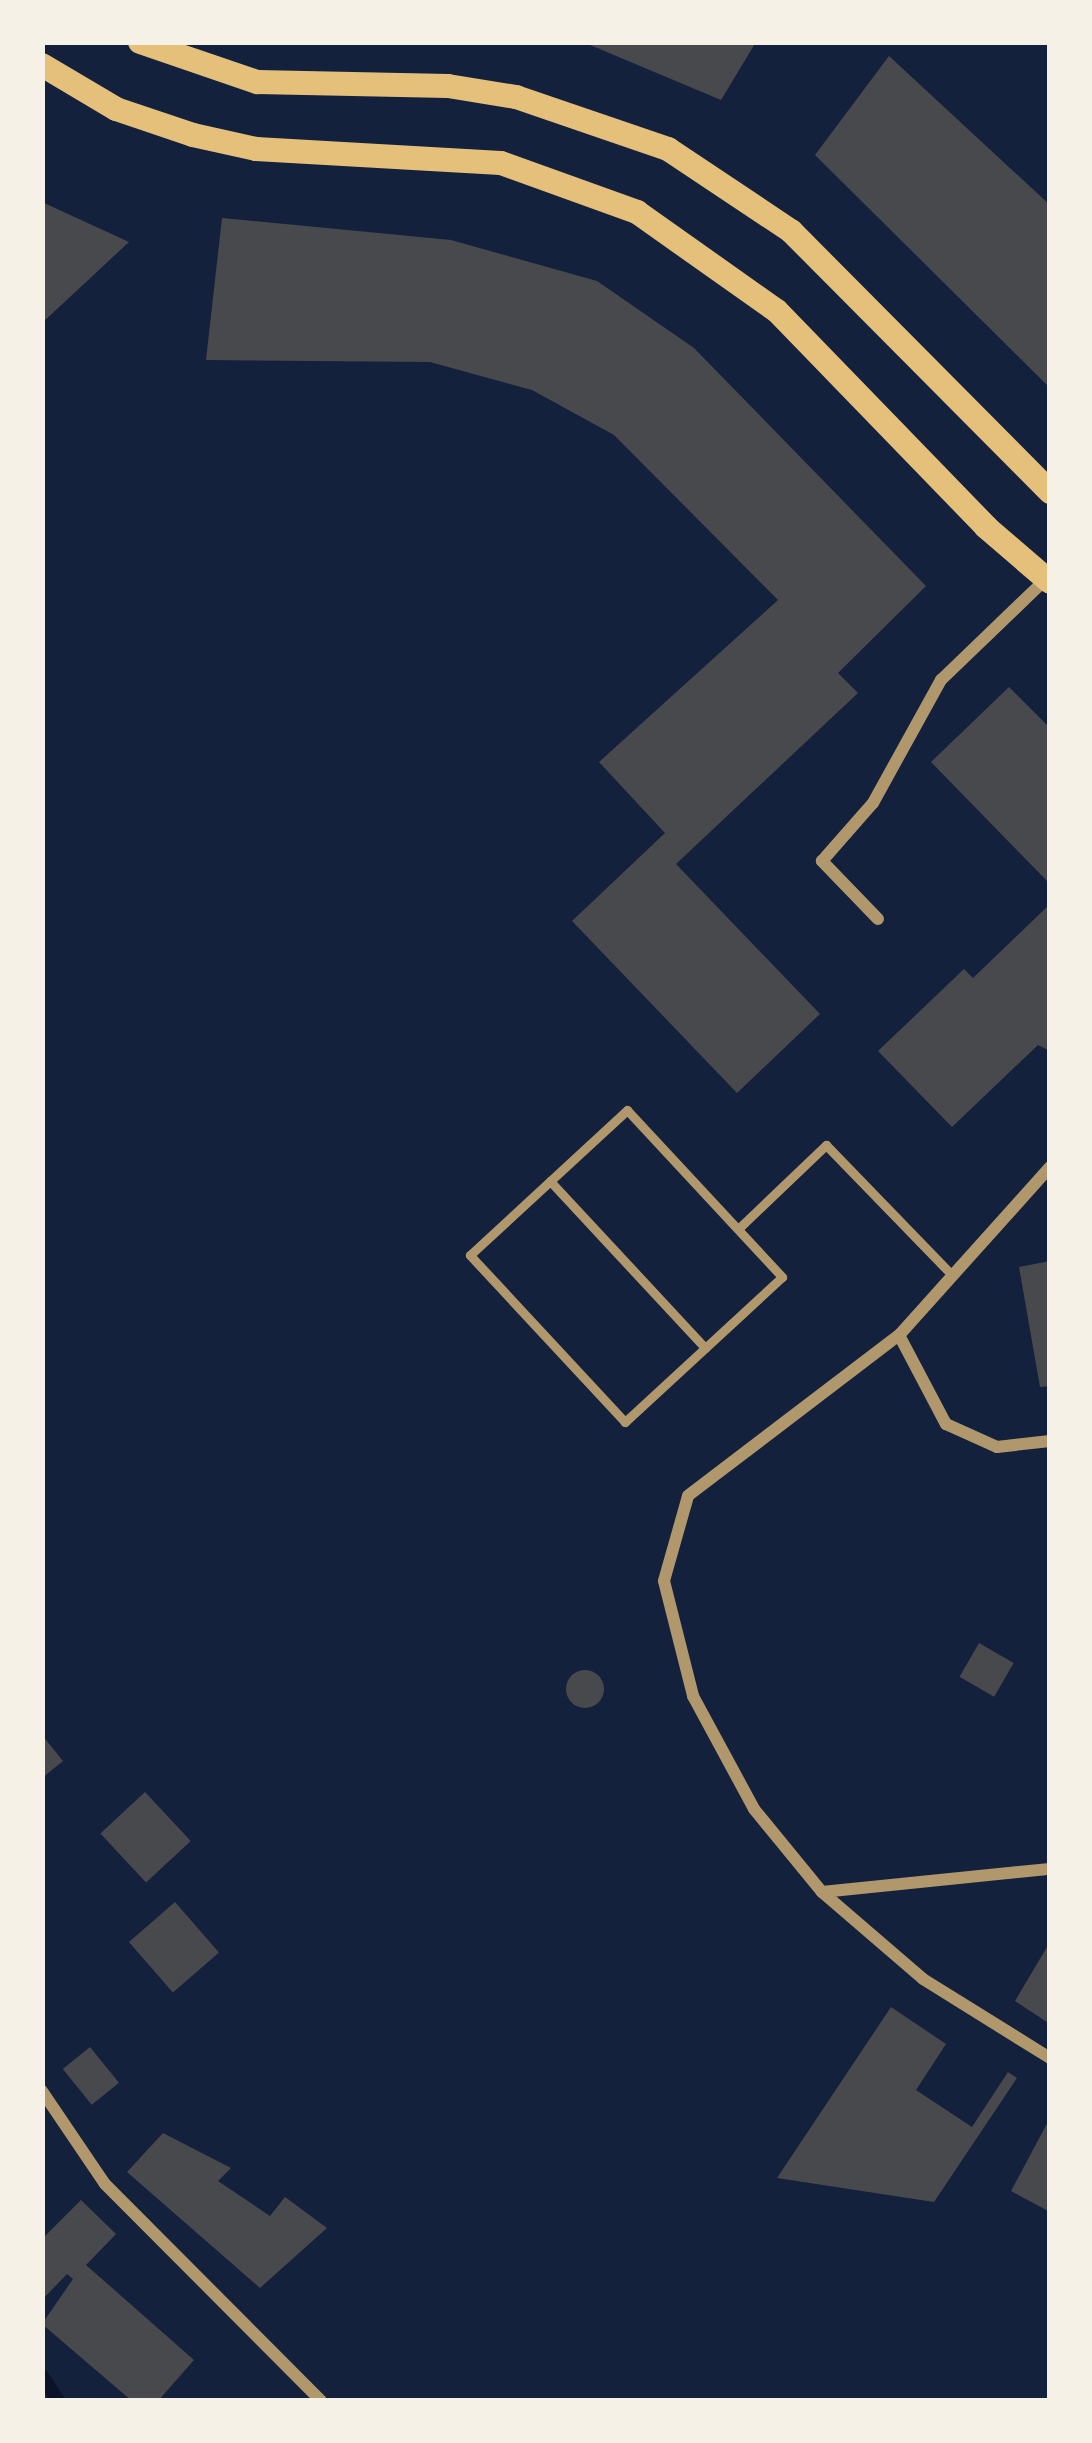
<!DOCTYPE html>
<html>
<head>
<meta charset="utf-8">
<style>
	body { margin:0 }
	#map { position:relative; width:1092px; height:2443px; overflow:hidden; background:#14213d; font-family:Overpass,sans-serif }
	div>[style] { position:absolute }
	.stream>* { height:14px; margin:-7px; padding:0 7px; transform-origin:7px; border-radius:7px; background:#0b132b }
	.building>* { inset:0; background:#48494c; transform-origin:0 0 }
	.round { border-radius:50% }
	.service>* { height:9px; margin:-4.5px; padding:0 4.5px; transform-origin:4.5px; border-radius:4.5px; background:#b1986c }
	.minor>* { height:12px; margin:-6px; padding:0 6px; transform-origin:6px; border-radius:6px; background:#b1986c }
	.secondary>* { height:24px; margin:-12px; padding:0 12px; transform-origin:12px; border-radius:12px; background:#e5c07b }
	span { translate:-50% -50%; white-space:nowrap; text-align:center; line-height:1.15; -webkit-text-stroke:12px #f6f1e7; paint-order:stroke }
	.frame { position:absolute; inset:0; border:45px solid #f6f1e7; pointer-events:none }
</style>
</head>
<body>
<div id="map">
	<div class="stream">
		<div style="left:42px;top:2376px;width:30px;rotate:57deg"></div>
	</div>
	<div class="building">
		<div style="clip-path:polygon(583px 42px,756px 42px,721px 100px)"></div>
		<div style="clip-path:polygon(889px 56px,1050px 205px,1050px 388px,815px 155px)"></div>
		<div style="clip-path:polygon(42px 202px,129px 242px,42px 323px)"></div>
		<div style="clip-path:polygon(222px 218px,451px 240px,597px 281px,694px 348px,926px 586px,838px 673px,858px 693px,676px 864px,820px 1014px,737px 1093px,572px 921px,665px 833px,599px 762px,778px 600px,614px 435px,532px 390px,430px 362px,206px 360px)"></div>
		<div style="clip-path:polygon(1009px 687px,1050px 728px,1050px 884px,931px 762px)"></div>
		<div style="clip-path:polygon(1050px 904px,1050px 1051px,1038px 1045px,952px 1127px,878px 1051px,964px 969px,973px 978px)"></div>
		<div style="clip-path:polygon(1050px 1261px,1050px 1386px,1040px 1387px,1019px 1267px)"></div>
		<div style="left:979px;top:1643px;width:40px;height:39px;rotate:30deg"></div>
		<div class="round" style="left:566px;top:1670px;width:38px;height:38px"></div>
		<div style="clip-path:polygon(42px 1735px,63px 1761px,42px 1778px)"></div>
		<div style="left:145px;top:1792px;width:67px;height:61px;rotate:47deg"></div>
		<div style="left:175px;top:1902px;width:67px;height:61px;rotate:49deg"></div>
		<div style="clip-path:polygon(1050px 1942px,1050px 2024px,1015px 2001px)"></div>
		<div style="clip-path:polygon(891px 2007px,946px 2044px,916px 2090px,972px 2127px,1008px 2072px,1017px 2078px,934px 2202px,777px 2178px)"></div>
		<div style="left:90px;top:2047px;width:46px;height:35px;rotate:51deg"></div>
		<div style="clip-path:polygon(1050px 2118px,1050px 2212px,1011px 2191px)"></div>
		<div style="clip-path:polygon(163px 2133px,231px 2168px,218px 2181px,270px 2216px,285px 2197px,327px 2228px,260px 2288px,127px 2172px)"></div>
		<div style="clip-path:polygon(81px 2200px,116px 2234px,86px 2265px,194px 2360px,158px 2401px,132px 2401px,42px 2324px,73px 2279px,67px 2274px,42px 2300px,42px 2239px)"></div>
	</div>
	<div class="service">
		<div style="left:627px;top:1110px;width:228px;rotate:47.1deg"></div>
		<div style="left:782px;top:1277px;width:214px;rotate:137.3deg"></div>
		<div style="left:625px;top:1422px;width:228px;rotate:-132.9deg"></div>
		<div style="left:470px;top:1255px;width:214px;rotate:-42.7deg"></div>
		<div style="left:550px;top:1181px;width:228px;rotate:47.1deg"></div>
		<div style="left:738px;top:1229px;width:122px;rotate:-43.7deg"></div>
		<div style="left:826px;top:1145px;width:182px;rotate:45.9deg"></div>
	</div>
	<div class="minor">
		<div style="left:878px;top:919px;width:81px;rotate:-134deg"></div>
		<div style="left:822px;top:861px;width:77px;rotate:-48.7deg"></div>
		<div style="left:873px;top:803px;width:141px;rotate:-61.1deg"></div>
		<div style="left:941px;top:680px;width:146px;rotate:-43.9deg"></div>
		<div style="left:1050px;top:1167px;width:226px;rotate:131.9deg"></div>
		<div style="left:899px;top:1335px;width:265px;rotate:142.7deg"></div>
		<div style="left:688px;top:1496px;width:88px;rotate:105.8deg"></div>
		<div style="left:664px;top:1581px;width:119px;rotate:75.8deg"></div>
		<div style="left:693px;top:1696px;width:128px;rotate:61.6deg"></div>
		<div style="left:754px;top:1809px;width:107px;rotate:50.7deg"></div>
		<div style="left:822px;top:1892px;width:133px;rotate:40.7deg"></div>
		<div style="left:923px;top:1979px;width:150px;rotate:31.9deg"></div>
		<div style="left:899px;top:1335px;width:101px;rotate:62.2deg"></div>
		<div style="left:946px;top:1424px;width:56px;rotate:24.3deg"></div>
		<div style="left:997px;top:1447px;width:53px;rotate:-6.5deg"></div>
		<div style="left:822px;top:1892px;width:229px;rotate:-5.8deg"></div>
		<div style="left:42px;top:2091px;width:112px;rotate:55.9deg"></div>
		<div style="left:105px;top:2184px;width:306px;rotate:45.1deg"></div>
	</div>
	<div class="secondary">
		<div style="left:140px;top:42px;width:124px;rotate:18.9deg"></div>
		<div style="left:257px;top:82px;width:191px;rotate:1.2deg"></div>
		<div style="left:448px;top:86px;width:69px;rotate:9.2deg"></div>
		<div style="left:516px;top:97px;width:161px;rotate:18.9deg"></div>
		<div style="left:668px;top:149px;width:148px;rotate:33.7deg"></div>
		<div style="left:791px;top:231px;width:368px;rotate:45.2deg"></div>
		<div style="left:42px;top:65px;width:86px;rotate:30.7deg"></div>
		<div style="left:116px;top:109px;width:81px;rotate:18.7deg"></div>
		<div style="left:193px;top:135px;width:65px;rotate:12.5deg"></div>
		<div style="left:256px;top:149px;width:245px;rotate:3.3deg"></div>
		<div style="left:501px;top:163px;width:145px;rotate:19.8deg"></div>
		<div style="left:637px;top:212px;width:171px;rotate:35.3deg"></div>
		<div style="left:777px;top:311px;width:301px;rotate:45.9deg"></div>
		<div style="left:986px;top:527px;width:84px;rotate:40.7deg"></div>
	</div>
	<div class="frame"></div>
</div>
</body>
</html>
